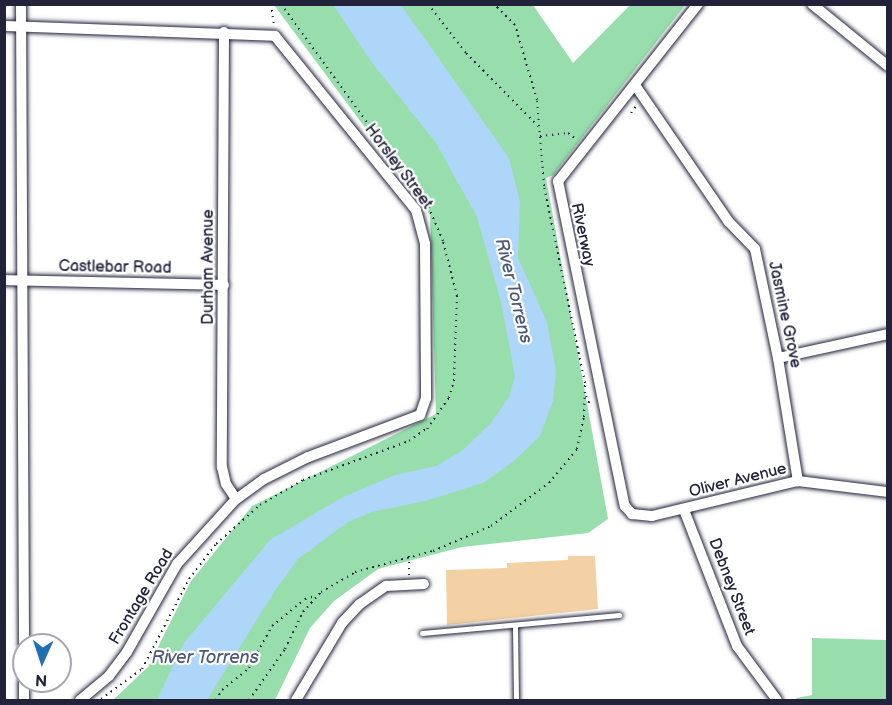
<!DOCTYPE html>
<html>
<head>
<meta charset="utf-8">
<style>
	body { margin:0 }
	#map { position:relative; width:892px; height:705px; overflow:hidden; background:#fff; font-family:"Balsamiq Sans",sans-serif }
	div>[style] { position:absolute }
	.green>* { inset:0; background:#97deac }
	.water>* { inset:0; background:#add6f8 }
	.building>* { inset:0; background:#f3d1a4 }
	.path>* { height:2px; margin-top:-1px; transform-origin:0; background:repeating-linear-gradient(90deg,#22223b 0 1.5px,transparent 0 6px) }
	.roads { filter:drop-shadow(0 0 2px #22223b) drop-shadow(0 0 2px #22223b) }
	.lane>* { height:5px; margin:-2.5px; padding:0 2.5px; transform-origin:2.5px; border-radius:2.5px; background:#fff }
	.street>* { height:10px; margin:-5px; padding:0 5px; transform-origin:5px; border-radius:5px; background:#fff }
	span { translate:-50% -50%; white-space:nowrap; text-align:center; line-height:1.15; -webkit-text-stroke:4.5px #fff; paint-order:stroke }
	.street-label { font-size:16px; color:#22223b }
	.water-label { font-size:18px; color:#4c5874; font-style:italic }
	.frame { position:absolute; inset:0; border:6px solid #22223b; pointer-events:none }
	.north { position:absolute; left:12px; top:633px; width:60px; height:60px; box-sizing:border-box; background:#fff; border:2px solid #a7a7b1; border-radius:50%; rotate:183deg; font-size:16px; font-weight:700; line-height:24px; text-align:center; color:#22223b }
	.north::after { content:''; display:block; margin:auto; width:21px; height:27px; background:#1f6fb2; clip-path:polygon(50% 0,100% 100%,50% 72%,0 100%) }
</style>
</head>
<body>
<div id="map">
	<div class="green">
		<div style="clip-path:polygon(274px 5px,533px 5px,573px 63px,630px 5px,685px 5px,553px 175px,546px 178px,608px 519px,588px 533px,462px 547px,378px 569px,334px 601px,310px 628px,275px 700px,113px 700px,148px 667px,191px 581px,252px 506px,436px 414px,430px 215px)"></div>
		<div style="clip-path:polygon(812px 638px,887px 640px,887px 700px,797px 700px,796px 698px,812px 695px)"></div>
	</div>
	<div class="water">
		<div style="clip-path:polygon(333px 5px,401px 5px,509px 158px,520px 202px,518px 258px,547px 322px,556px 371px,553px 401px,540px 436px,514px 461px,483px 483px,425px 501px,372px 512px,348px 522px,298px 559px,274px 592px,207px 700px,157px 700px,184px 643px,270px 540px,341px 498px,395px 475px,436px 466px,462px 451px,490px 424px,509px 397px,515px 376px,501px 302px,477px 217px,436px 143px,370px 60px)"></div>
	</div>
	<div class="building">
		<div style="clip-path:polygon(568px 556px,595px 556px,598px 609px,447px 625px,446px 570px,507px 568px,507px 563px,568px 560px)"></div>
	</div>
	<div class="path">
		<div style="left:271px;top:4px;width:21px;rotate:82deg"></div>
		<div style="left:281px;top:4px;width:216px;rotate:54deg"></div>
		<div style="left:428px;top:4px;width:62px;rotate:52.2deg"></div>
		<div style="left:466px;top:53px;width:103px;rotate:45.4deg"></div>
		<div style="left:631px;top:113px;width:9px;rotate:-54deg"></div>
		<div style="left:540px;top:136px;width:28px;rotate:-6deg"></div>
		<div style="left:568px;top:133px;width:10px;rotate:37deg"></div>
		<div style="left:586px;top:396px;width:12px;rotate:66deg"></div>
		<div style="left:427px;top:429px;width:38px;rotate:-55deg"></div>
		<div style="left:449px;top:398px;width:18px;rotate:-74deg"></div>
		<div style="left:454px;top:381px;width:85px;rotate:-88deg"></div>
		<div style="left:457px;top:296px;width:57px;rotate:-104.3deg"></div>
		<div style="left:443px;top:241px;width:39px;rotate:-113deg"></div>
		<div style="left:409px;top:556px;width:19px;rotate:90deg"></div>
		<div style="left:101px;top:699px;width:51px;rotate:-36.2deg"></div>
		<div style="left:142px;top:669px;width:102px;rotate:-62.4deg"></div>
		<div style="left:189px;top:579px;width:44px;rotate:-52.4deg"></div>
		<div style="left:216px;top:544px;width:59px;rotate:-41.6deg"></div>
		<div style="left:260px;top:505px;width:50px;rotate:-30.2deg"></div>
		<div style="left:303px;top:480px;width:113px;rotate:-20.2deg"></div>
		<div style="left:409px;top:441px;width:22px;rotate:-36deg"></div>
		<div style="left:216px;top:700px;width:12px;rotate:-59deg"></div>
		<div style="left:222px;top:690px;width:35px;rotate:-39deg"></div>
		<div style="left:249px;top:668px;width:48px;rotate:-61.3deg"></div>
		<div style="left:272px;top:626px;width:43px;rotate:-39.3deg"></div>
		<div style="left:305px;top:599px;width:10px;rotate:-17deg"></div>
		<div style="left:249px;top:700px;width:62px;rotate:-54.8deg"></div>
		<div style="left:285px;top:649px;width:41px;rotate:-64.1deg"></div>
		<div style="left:303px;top:612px;width:27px;rotate:-48deg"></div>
		<div style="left:321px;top:592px;width:39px;rotate:-30deg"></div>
		<div style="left:355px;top:572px;width:81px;rotate:-15.1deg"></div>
		<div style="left:433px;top:551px;width:63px;rotate:-23.3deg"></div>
		<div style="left:491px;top:526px;width:72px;rotate:-36.6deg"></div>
		<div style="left:549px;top:483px;width:44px;rotate:-50.5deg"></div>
		<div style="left:577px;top:449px;width:33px;rotate:-78deg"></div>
		<div style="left:584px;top:417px;width:34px;rotate:-88deg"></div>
		<div style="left:585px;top:383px;width:201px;rotate:-101.8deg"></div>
		<div style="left:544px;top:186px;width:86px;rotate:-94.7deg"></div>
		<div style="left:537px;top:100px;width:78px;rotate:-106.3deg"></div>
		<div style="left:515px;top:25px;width:30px;rotate:-135deg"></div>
	</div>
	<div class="roads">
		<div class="lane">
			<div style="left:515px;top:626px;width:74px;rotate:89.2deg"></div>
			<div style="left:422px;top:633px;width:198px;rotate:-5.2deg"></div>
		</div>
		<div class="street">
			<div style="left:21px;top:4px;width:641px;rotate:89.73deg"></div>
			<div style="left:698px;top:4px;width:226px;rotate:128.3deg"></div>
			<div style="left:558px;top:181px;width:332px;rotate:78.4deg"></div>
			<div style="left:625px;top:506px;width:11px;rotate:49deg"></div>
			<div style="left:632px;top:514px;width:20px;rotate:6deg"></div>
			<div style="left:652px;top:516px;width:150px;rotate:-13.5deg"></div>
			<div style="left:798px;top:481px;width:91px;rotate:7deg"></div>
			<div style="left:812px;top:4px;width:98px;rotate:39.2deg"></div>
			<div style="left:4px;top:26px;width:271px;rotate:2.1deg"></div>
			<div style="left:275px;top:36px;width:224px;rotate:51deg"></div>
			<div style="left:416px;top:210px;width:35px;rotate:75deg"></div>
			<div style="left:425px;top:244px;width:154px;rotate:89.6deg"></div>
			<div style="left:426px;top:398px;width:18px;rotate:109deg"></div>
			<div style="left:420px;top:415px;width:120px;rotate:159.4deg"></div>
			<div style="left:308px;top:457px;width:49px;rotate:153.4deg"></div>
			<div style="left:264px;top:479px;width:34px;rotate:144deg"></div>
			<div style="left:236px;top:499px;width:88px;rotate:132.2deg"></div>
			<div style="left:177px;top:564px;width:101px;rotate:119.6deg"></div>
			<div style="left:127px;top:652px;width:30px;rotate:127deg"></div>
			<div style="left:109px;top:676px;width:38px;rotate:140deg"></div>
			<div style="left:224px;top:32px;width:435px;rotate:90.3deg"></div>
			<div style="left:222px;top:467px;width:17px;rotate:77deg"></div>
			<div style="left:226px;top:484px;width:18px;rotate:56deg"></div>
			<div style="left:635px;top:85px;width:165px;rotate:55.6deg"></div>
			<div style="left:728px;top:221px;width:39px;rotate:46deg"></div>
			<div style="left:755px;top:249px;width:111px;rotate:78.1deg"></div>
			<div style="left:778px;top:358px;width:125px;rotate:80.8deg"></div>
			<div style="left:4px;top:280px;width:220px;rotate:1.3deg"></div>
			<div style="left:778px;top:358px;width:113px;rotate:-12.3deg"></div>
			<div style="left:684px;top:510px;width:146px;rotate:68.7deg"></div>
			<div style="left:737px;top:646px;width:67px;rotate:53.5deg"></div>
			<div style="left:24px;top:700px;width:19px;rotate:-90deg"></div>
			<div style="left:296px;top:700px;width:90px;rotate:-59.1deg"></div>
			<div style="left:342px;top:623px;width:26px;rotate:-47deg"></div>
			<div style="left:360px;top:604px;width:32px;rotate:-35deg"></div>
			<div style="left:386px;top:586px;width:38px;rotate:-3deg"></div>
		</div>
	</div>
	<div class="street-label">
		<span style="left:398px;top:167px;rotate:53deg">Horsley Street</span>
		<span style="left:582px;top:235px;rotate:78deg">Riverway</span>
		<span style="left:209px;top:267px;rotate:-90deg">Durham Avenue</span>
		<span style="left:115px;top:268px;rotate:1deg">Castlebar Road</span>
		<span style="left:784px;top:315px;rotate:78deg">Jasmine Grove</span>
		<span style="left:738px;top:481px;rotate:-14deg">Oliver Avenue</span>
		<span style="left:731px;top:587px;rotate:69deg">Debney Street</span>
		<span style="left:142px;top:597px;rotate:-59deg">Frontage Road</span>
	</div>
	<div class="water-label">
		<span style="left:513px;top:291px;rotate:76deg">River Torrens</span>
		<span style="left:205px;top:658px">River Torrens</span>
	</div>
	<div class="frame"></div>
	<div class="north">N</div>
</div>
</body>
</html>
